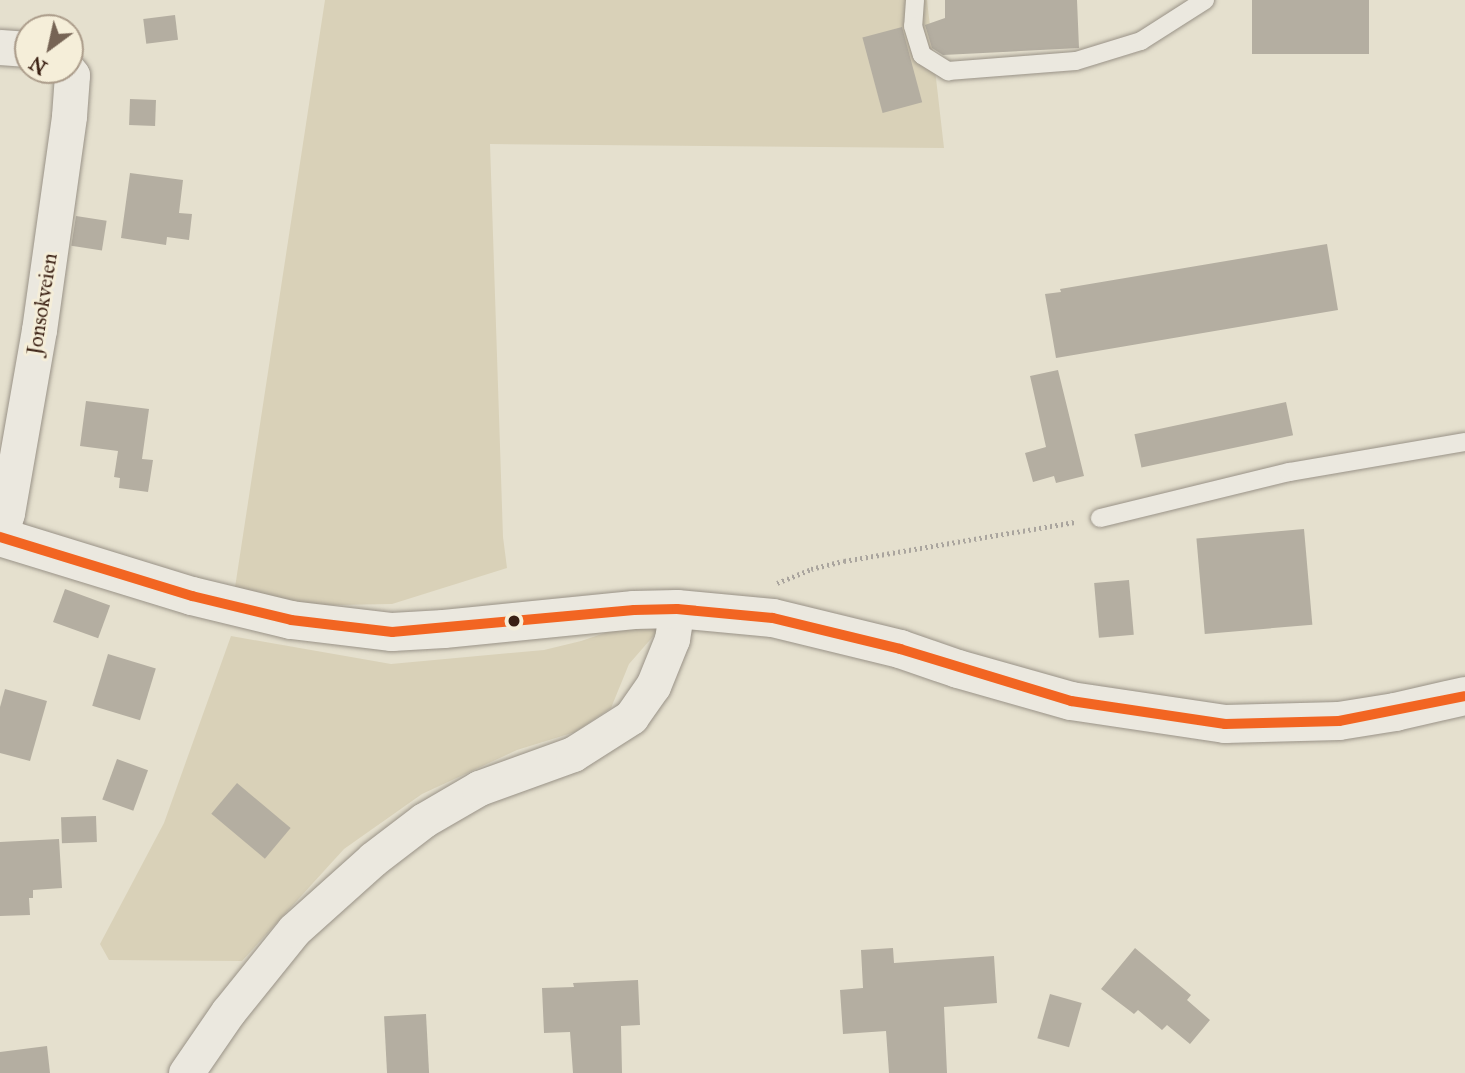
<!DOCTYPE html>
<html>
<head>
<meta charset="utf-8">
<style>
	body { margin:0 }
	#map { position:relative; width:1465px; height:1073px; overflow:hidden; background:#e5e0ce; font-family:"IM FELL Great Primer",serif }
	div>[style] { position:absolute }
	.green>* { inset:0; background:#d9d1b8 }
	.building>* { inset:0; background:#b4aea1; transform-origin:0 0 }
	.path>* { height:4.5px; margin-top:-2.25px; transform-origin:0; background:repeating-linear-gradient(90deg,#aaa59e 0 2px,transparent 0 5.5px) }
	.roads { filter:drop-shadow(0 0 2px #999287) drop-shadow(0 0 2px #999287) }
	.service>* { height:18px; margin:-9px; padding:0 9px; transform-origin:9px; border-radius:9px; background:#ebe8df }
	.minor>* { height:35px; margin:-17.5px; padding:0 17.5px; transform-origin:17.5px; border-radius:17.5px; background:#ebe8df }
	.secondary>* { height:38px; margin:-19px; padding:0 19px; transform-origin:19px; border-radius:19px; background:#ebe8df }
	.bus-1>* { height:10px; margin:-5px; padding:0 5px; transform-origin:5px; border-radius:5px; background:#f26522 }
	.dots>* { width:19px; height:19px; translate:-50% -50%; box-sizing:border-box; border:4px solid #f5eed9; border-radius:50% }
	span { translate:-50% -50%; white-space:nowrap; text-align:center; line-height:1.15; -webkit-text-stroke:6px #f5eed9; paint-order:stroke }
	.street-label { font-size:21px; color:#3b2114 }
	.north { position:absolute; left:14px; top:14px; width:70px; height:70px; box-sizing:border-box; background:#f5eed9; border:2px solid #ab9c8a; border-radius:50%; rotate:213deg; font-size:19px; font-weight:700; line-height:28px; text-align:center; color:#3b2114 }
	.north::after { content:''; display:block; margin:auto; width:24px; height:32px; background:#766455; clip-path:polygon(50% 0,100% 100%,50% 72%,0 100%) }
</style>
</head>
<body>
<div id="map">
	<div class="green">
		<div style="clip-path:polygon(325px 0,927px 0,944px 148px,490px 144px,503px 537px,507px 568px,392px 604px,232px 607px)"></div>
		<div style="clip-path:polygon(677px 609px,629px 664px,611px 708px,575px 732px,517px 750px,422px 794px,344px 849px,242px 961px,109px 960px,100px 944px,164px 823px,231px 636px,391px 664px,544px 650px,581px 641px)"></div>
	</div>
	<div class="building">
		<div style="clip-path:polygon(945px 0,1077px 0,1079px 48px,943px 55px,932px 48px,925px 25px,945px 18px)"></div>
		<div style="left:1252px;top:0;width:117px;height:54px"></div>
		<div style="left:175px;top:15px;width:25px;height:32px;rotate:83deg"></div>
		<div style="left:902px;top:27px;width:78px;height:41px;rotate:75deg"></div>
		<div style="left:130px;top:99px;width:26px;height:26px;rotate:2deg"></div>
		<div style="clip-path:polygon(130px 173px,183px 180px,179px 213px,192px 214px,189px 240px,167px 237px,166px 245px,121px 238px)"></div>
		<div style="left:76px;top:216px;width:31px;height:30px;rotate:9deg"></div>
		<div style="clip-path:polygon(1327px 244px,1338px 310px,1056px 358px,1045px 294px,1061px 292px,1060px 289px)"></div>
		<div style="clip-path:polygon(1058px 370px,1084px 476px,1056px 483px,1054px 476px,1033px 482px,1025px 453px,1046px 447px,1030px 376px)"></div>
		<div style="clip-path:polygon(86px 401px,149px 409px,142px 459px,153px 460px,148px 492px,119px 488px,120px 478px,114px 477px,118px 451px,80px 446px)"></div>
		<div style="left:1286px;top:402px;width:34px;height:155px;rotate:78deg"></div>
		<div style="left:1304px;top:529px;width:96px;height:108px;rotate:85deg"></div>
		<div style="left:1129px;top:580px;width:55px;height:35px;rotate:85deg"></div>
		<div style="left:65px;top:589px;width:48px;height:35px;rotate:20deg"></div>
		<div style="left:108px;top:654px;width:50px;height:54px;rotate:17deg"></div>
		<div style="clip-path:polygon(5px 689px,47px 701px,30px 761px,0 753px,0 707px)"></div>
		<div style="left:117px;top:759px;width:33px;height:43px;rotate:20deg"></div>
		<div style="left:237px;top:783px;width:70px;height:40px;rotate:40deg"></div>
		<div style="left:96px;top:816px;width:26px;height:35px;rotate:88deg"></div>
		<div style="clip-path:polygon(59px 839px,62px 888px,33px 890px,33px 898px,29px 898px,30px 915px,0 916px,0 842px)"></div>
		<div style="clip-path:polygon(893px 948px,894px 963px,994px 956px,997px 1003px,944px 1007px,947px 1073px,889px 1073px,886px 1031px,843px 1034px,840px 990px,863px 988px,861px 950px)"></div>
		<div style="clip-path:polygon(1135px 948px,1191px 995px,1187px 1000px,1210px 1020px,1190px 1044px,1167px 1025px,1162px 1030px,1138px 1010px,1134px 1014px,1101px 989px)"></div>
		<div style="clip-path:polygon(638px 980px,640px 1025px,621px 1026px,622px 1073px,573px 1073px,570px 1032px,544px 1033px,542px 988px,574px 987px,573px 983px)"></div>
		<div style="left:1050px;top:994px;width:33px;height:46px;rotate:16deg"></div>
		<div style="left:426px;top:1014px;width:59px;height:42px;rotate:87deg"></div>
		<div style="clip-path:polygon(47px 1046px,50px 1073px,0 1073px,0 1052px)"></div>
	</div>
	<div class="path">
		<div style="left:777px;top:583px;width:37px;rotate:-22deg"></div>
		<div style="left:811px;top:569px;width:34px;rotate:-14deg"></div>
		<div style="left:844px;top:561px;width:234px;rotate:-9.6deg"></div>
	</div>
	<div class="roads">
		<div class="service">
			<div style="left:915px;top:0;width:26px;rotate:94deg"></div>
			<div style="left:913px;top:26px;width:30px;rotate:73deg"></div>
			<div style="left:922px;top:55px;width:31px;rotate:32deg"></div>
			<div style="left:948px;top:71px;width:128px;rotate:-4.5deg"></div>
			<div style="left:1076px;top:61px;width:68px;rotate:-17.1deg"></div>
			<div style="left:1141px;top:41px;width:76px;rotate:-32.6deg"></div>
			<div style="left:1100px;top:518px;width:195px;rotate:-13.7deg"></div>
			<div style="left:1289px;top:472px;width:179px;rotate:-9.7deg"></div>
		</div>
		<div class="minor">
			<div style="left:0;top:47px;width:28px;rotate:4deg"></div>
			<div style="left:0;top:537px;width:25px;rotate:-74deg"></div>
			<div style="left:7px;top:513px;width:186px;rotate:-80.1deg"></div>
			<div style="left:39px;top:330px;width:216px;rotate:-82deg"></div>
			<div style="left:69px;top:116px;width:41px;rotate:-85.8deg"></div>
			<div style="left:72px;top:75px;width:6px;rotate:-129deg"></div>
			<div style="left:186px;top:1073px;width:74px;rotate:-55.5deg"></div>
			<div style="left:228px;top:1012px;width:105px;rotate:-51.2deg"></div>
			<div style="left:294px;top:930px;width:106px;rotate:-41.9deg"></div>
			<div style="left:373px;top:859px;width:64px;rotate:-37.4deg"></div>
			<div style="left:424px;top:820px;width:64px;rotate:-30.2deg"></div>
			<div style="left:479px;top:788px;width:100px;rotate:-19.9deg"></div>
			<div style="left:573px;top:754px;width:69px;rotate:-32.5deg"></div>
			<div style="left:631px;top:717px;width:38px;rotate:-55deg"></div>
			<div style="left:653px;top:686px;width:51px;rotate:-68deg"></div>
			<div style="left:672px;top:639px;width:30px;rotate:-81deg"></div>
		</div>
		<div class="secondary">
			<div style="left:0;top:537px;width:201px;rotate:17.1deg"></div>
			<div style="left:192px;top:596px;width:102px;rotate:13.6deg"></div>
			<div style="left:291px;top:620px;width:102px;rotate:6.8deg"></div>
			<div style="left:392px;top:632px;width:52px;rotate:-3.3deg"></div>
			<div style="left:444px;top:629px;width:191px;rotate:-5.7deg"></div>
			<div style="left:634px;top:610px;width:43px;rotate:-1.3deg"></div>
			<div style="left:677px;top:609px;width:96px;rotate:5.4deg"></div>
			<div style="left:773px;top:618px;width:131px;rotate:13.7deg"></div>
			<div style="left:900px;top:649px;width:61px;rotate:19deg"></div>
			<div style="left:958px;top:669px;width:117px;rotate:15.8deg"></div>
			<div style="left:1071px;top:701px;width:156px;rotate:8.5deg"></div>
			<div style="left:1225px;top:724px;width:114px;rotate:-1.5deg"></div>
			<div style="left:1339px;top:721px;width:57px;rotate:-9.1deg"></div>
			<div style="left:1395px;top:712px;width:72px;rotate:-12.9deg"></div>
		</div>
	</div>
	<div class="bus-1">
		<div style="left:0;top:537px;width:201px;rotate:17.1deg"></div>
		<div style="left:192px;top:596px;width:102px;rotate:13.6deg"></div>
		<div style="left:291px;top:620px;width:102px;rotate:6.8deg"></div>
		<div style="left:392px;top:632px;width:243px;rotate:-5.2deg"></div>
		<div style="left:634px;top:610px;width:43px;rotate:-1.3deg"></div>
		<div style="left:677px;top:609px;width:96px;rotate:5.4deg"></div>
		<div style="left:773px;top:618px;width:131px;rotate:13.7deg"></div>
		<div style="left:900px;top:649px;width:179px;rotate:16.9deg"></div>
		<div style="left:1071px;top:701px;width:156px;rotate:8.5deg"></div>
		<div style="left:1225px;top:724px;width:114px;rotate:-1.5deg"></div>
		<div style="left:1339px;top:721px;width:128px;rotate:-11.2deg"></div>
	</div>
	<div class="dots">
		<div style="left:514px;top:621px;background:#3b2114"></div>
	</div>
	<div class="street-label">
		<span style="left:42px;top:304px;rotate:-81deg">Jonsokveien</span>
	</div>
	<div class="north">N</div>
</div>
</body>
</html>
